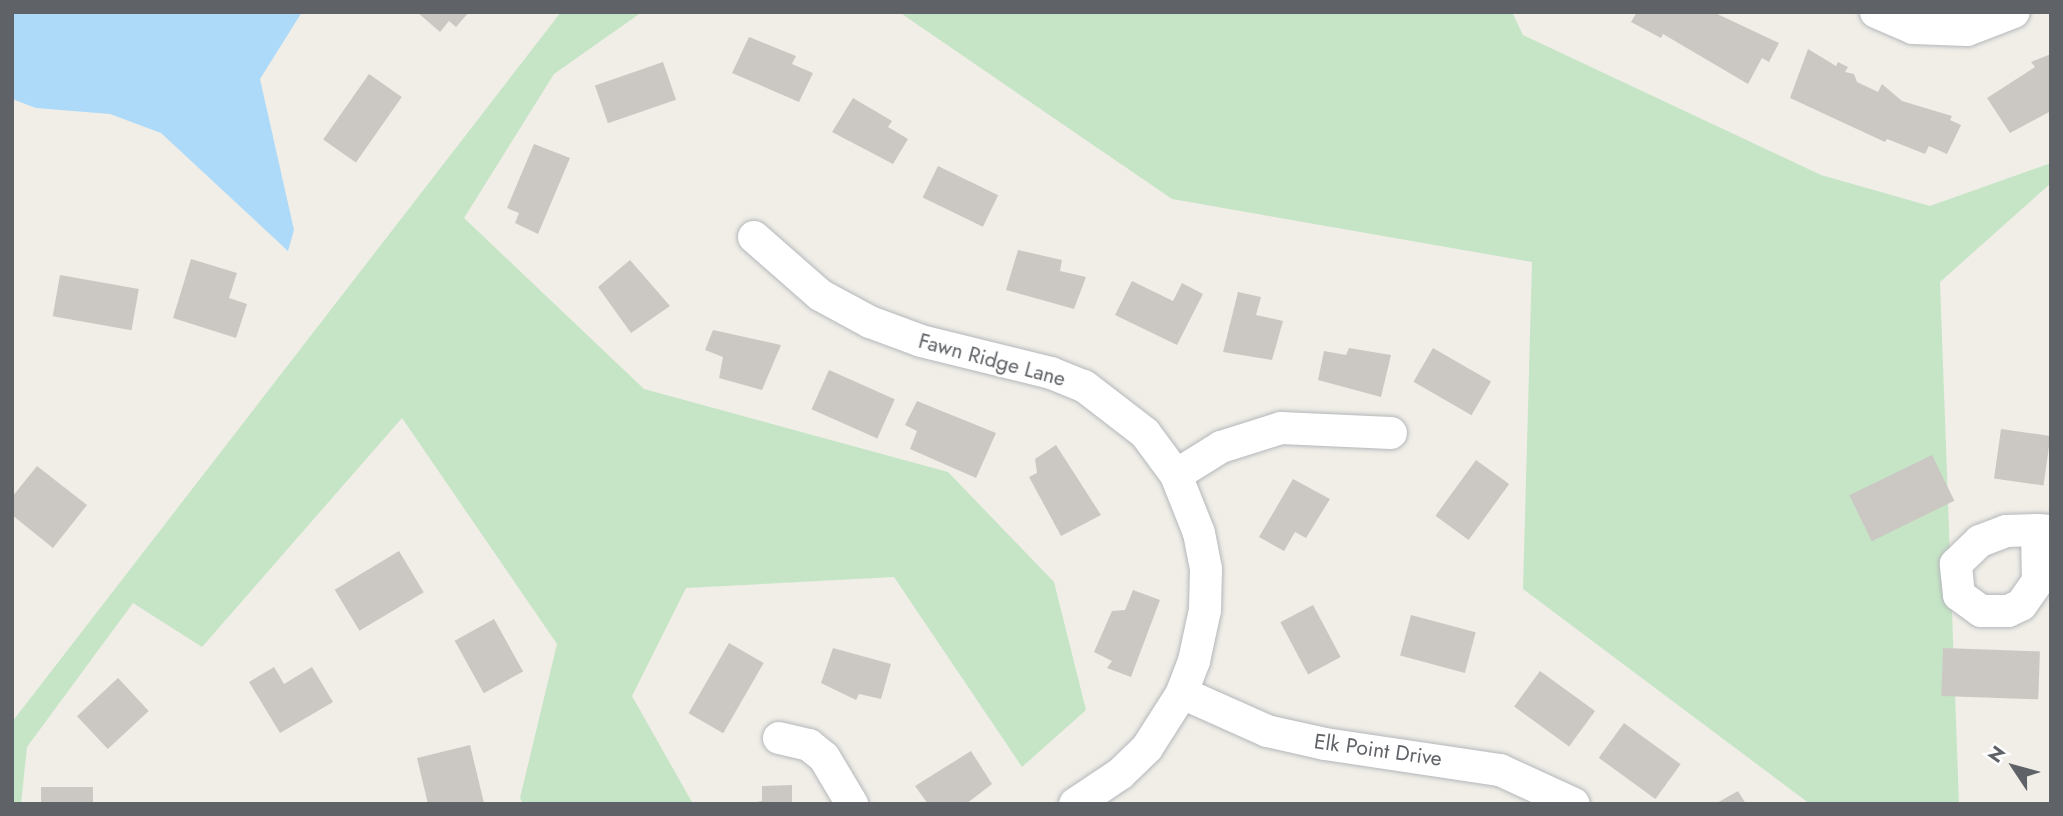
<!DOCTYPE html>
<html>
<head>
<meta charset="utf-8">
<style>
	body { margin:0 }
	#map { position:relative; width:2063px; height:816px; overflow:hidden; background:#f0eee7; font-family:Jost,sans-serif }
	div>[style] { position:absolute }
	.green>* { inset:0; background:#c6e5c6 }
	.water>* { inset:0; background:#aedaf9 }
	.building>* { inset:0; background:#cbc8c4; transform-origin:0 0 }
	.roads { filter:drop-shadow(0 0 2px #b4b7bb) drop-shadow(0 0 2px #b4b7bb) }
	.minor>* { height:32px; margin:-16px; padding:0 16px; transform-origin:16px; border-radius:16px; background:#fff }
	span { translate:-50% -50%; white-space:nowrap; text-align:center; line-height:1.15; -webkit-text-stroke:5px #fff; paint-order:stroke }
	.street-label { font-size:21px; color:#5f6266 }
	.frame { position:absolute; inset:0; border:14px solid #5f6266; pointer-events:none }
	.north { position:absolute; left:1979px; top:732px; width:70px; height:70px; -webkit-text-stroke:5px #fff; paint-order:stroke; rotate:306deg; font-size:19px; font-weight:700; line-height:28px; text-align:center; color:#5f6266 }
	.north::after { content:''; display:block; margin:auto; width:24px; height:32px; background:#5f6266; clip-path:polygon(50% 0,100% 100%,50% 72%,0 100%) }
</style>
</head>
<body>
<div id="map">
	<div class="green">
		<div style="clip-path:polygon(561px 12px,642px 12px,554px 74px,464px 218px,644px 389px,948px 472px,1054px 582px,1086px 710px,1022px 767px,894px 577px,686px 588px,632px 696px,693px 804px,523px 804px,520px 798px,557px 644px,402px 418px,202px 647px,133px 603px,27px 747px,21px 804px,12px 804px,12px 722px)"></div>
		<div style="clip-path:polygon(899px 12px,1512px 12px,1523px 35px,1821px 175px,1930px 206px,2051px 163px,2051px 183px,1940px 282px,1959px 804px,1810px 804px,1523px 589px,1532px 262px,1172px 199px)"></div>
	</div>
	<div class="water">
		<div style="clip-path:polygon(12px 12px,302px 12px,260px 79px,294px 230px,288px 251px,161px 133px,110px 114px,36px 108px,12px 99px)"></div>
	</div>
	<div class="building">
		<div style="clip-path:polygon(417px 12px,469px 12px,456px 27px,449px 21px,440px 32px)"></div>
		<div style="clip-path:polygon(1637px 12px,1713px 12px,1779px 43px,1769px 62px,1762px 58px,1748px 84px,1663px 34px,1661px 38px,1631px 22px)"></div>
		<div style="clip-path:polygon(749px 37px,796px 56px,792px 64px,813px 73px,799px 102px,732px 73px)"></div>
		<div style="clip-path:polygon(1808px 49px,1836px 66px,1838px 62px,1848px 67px,1845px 72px,1854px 74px,1857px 82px,1878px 92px,1882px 84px,1902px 101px,1952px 116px,1950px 120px,1961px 125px,1947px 154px,1929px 146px,1925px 154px,1887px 139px,1885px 142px,1790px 98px)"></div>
		<div style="clip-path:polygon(2051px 54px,2051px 111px,2010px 133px,1987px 98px,2035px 67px,2031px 62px)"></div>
		<div style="left:663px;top:62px;width:40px;height:72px;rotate:71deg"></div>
		<div style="left:369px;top:74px;width:40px;height:80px;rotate:35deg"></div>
		<div style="clip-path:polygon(853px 98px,892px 121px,888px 127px,908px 139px,893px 164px,832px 132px)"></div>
		<div style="clip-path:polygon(534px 144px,570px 158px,538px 234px,515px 223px,519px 213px,507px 208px)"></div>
		<div style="left:938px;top:166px;width:67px;height:35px;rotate:26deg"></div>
		<div style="clip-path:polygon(1018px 250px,1062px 260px,1060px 271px,1086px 277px,1074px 309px,1006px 290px)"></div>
		<div style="clip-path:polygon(191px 259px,237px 273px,229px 298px,247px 304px,236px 338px,173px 318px)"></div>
		<div style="clip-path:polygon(630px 260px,670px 306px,631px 333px,598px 287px)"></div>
		<div style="left:60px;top:275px;width:80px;height:42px;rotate:10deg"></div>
		<div style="clip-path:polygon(1132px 281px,1173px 301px,1182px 283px,1203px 294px,1177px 345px,1115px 315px)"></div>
		<div style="clip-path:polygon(1238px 292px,1261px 297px,1256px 315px,1283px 321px,1272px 360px,1223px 352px)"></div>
		<div style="clip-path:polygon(713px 330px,781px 345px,762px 390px,719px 378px,723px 357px,705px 350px)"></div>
		<div style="clip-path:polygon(1349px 348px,1391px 355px,1381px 397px,1318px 380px,1324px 351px,1346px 355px)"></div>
		<div style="left:1433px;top:348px;width:67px;height:39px;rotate:30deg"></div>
		<div style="left:829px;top:370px;width:72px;height:43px;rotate:24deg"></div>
		<div style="clip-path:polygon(917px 401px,996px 433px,976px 478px,910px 449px,917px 431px,905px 425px)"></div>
		<div style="left:2001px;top:429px;width:50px;height:50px;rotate:8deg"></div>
		<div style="clip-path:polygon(1056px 445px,1101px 515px,1061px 536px,1029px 477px,1037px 473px,1035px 459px)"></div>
		<div style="left:1932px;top:455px;width:51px;height:92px;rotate:64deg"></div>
		<div style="left:1476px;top:460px;width:41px;height:69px;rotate:36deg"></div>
		<div style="clip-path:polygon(37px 466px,87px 505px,53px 548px,12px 515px,12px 497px)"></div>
		<div style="clip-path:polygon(1293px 479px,1330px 499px,1306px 538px,1295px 532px,1284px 551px,1259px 537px)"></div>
		<div style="left:399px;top:551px;width:48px;height:75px;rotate:59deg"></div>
		<div style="clip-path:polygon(1133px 590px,1160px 600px,1131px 677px,1107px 668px,1112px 661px,1094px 652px,1112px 611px,1125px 610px)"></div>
		<div style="left:1313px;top:605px;width:59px;height:37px;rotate:62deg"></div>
		<div style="left:1411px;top:615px;width:67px;height:42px;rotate:15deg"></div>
		<div style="left:494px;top:619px;width:60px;height:45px;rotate:61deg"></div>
		<div style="left:729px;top:643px;width:40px;height:81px;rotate:30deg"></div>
		<div style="clip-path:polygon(833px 648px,891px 664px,881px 699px,859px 694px,856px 700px,821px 683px)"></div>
		<div style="left:1943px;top:648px;width:97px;height:48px;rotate:2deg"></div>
		<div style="clip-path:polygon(274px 667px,284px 684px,312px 667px,333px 702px,280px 733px,249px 682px)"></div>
		<div style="left:1540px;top:671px;width:68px;height:44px;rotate:36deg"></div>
		<div style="left:118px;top:678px;width:45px;height:56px;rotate:47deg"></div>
		<div style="left:1624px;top:723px;width:70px;height:43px;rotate:36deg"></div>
		<div style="clip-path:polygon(470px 745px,484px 803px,428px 804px,417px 758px)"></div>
		<div style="clip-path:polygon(971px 751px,992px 784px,966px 804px,928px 804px,915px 786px)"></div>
		<div style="clip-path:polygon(792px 785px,792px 804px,746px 804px,762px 801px,762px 786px)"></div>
		<div style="left:93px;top:787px;width:17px;height:52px;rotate:90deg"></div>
		<div style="clip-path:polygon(1738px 791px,1746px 804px,1715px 804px)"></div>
	</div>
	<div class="roads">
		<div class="minor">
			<div style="left:1876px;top:12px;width:40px;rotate:23.4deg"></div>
			<div style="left:1913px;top:28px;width:54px;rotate:2.1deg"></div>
			<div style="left:1967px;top:30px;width:50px;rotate:-21deg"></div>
			<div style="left:754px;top:237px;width:88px;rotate:41.3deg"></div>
			<div style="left:820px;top:295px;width:57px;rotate:28.4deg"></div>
			<div style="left:870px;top:322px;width:54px;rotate:20.4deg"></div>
			<div style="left:921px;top:341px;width:134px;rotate:13.8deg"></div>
			<div style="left:1051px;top:373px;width:35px;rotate:22deg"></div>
			<div style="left:1084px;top:386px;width:77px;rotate:37.6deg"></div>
			<div style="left:1145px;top:433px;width:52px;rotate:53.6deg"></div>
			<div style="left:1176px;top:475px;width:62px;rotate:68.4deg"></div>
			<div style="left:1199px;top:533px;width:37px;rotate:79deg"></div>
			<div style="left:1206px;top:569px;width:41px;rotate:91.4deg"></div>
			<div style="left:1205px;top:610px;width:52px;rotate:102.2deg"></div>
			<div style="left:1194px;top:661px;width:34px;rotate:111deg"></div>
			<div style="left:1182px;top:693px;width:65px;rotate:122.5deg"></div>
			<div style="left:1147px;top:748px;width:37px;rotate:136deg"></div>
			<div style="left:1120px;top:774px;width:54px;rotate:146.3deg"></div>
			<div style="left:1176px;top:475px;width:53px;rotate:-31.9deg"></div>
			<div style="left:1221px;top:447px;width:63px;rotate:-17.6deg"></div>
			<div style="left:1281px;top:428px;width:110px;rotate:2.6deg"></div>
			<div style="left:2037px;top:530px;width:51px;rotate:88.9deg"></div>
			<div style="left:2038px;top:581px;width:29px;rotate:125deg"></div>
			<div style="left:2021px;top:605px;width:14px;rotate:155deg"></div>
			<div style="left:2008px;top:611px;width:27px;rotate:180deg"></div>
			<div style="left:1981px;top:611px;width:27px;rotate:-144deg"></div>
			<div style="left:1959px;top:595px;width:31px;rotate:-96deg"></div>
			<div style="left:1956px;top:564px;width:33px;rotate:-44deg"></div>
			<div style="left:1980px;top:541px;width:28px;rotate:-21deg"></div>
			<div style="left:2006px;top:531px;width:31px;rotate:-2deg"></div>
			<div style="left:2037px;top:530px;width:14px;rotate:4deg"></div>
			<div style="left:1182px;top:693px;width:93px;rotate:24.1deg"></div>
			<div style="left:1267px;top:731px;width:59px;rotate:12.6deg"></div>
			<div style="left:1325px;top:744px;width:177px;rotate:8.5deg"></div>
			<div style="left:1500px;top:770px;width:81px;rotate:24.7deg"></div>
			<div style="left:779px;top:738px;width:31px;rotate:13deg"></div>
			<div style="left:809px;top:745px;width:19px;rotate:39deg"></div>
			<div style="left:824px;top:757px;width:55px;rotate:59.2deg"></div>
		</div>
	</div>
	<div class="street-label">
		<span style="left:992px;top:360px;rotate:15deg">Fawn Ridge Lane</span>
		<span style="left:1378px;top:750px;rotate:8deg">Elk Point Drive</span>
	</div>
	<div class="frame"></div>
	<div class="north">N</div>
</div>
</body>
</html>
